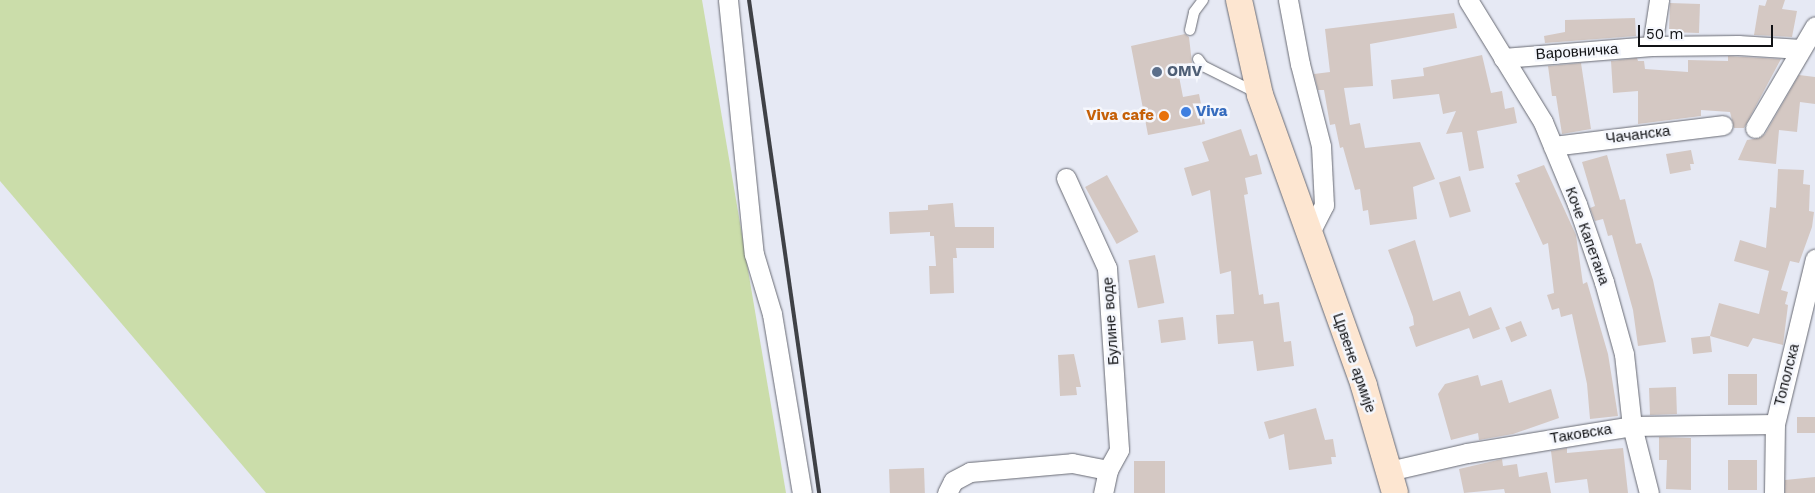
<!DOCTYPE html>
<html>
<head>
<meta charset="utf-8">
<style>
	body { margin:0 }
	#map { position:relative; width:1815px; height:493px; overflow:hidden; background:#e6e9f4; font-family:"Work Sans",sans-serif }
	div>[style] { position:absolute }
	.green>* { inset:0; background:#cbddaa }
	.building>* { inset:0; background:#d4c8c3; transform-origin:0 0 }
	.roads { filter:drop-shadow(0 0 1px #686a73) drop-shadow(0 0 1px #686a73) }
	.lane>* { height:10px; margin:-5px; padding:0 5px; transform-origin:5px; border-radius:5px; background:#fff }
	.street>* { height:19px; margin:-9.5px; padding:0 9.5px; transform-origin:9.5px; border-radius:9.5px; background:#fff }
	.secondary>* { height:26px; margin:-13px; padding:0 13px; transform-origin:13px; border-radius:13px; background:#fde6d1 }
	.rail>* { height:4px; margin:-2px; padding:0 2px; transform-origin:2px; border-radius:2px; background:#3f4146 }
	.dots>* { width:14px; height:14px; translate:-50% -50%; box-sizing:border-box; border:2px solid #f5f7fd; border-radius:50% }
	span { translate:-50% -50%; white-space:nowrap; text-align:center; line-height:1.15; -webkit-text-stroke:5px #f5f7fd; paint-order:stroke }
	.street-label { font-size:15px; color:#111215 }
	.service-label { font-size:15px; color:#4e5e75; font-weight:700 }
	.left { translate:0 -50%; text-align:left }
	.shop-label { font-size:15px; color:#366cbe; font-weight:700 }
	.food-label { font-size:15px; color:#c56008; font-weight:700 }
	.right { translate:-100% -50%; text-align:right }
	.scale { position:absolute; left:1638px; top:25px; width:135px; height:22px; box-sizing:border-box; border:2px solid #111215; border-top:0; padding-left:6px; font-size:15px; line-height:18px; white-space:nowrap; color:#111215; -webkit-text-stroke:4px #f5f7fd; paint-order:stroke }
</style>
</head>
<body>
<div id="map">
	<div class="green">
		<div style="clip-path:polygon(0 0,702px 0,786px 493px,266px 493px,0 181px)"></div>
	</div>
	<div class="building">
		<div style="clip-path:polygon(1767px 0,1785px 0,1782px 9px,1797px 11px,1792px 37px,1754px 35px,1759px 5px,1765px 6px)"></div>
		<div style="left:1670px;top:3px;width:30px;height:29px;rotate:2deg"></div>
		<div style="clip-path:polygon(1454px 13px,1457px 28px,1370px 44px,1373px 86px,1344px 88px,1350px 125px,1360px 123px,1365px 148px,1420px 142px,1435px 179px,1413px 187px,1417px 219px,1370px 225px,1368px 210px,1363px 211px,1360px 189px,1355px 190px,1343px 147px,1340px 148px,1335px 124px,1330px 125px,1324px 90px,1318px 90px,1314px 74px,1330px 72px,1325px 29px)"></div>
		<div style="clip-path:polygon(1635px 18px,1636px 36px,1545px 43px,1544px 36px,1565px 32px,1565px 20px)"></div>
		<div style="clip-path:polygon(1185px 34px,1189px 37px,1192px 63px,1177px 66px,1183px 97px,1199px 94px,1205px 124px,1148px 135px,1131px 46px)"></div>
		<div style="clip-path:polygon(1482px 55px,1491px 93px,1502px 91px,1505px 109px,1514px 107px,1517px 123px,1477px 131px,1484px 168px,1469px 171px,1462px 132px,1446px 134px,1456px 111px,1443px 114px,1439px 94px,1393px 99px,1391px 80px,1424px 76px,1423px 68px)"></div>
		<div style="clip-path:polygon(1728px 56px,1781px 59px,1744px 128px,1734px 128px,1730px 112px,1701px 110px,1701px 116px,1638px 124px,1638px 91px,1613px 93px,1611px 61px,1637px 58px,1638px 61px,1644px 61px,1645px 69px,1688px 72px,1688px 60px,1728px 61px)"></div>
		<div style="clip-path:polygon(1581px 63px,1591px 129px,1562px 134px,1556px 96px,1552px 96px,1548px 66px)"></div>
		<div style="clip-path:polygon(1799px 75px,1815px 77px,1815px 104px,1800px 102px,1797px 132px,1779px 130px,1776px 164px,1738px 160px,1747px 140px,1760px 138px,1765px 134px)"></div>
		<div style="clip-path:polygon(1241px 129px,1250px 156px,1257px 154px,1262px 174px,1245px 178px,1248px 194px,1244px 195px,1259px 295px,1263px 294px,1264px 304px,1279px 302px,1284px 342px,1291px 341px,1294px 366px,1257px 371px,1253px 341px,1218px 344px,1216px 315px,1234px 314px,1231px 271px,1220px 274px,1210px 190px,1192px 196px,1184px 168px,1209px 161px,1202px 142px)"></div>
		<div style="clip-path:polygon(1691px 150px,1694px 164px,1690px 164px,1691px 170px,1670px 174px,1666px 154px)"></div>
		<div style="clip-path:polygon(1607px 155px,1620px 200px,1625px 199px,1636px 244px,1641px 243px,1653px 280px,1666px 342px,1638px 346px,1633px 310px,1612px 235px,1608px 236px,1603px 219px,1595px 221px,1590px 208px,1595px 206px,1582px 162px)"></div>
		<div style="clip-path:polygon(1544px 165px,1576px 235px,1583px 284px,1587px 282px,1608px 354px,1618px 416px,1590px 419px,1587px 384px,1572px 314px,1561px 317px,1559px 308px,1552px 310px,1547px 295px,1554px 293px,1548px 243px,1543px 245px,1515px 183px,1520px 182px,1517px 175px)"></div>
		<div style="clip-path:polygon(1778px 169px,1804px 170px,1803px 184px,1810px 185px,1809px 211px,1814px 212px,1812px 227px,1799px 263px,1790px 261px,1781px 290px,1788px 292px,1785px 304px,1788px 305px,1783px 345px,1753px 338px,1748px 347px,1710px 336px,1712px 352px,1693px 354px,1691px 338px,1710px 336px,1719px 303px,1759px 314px,1769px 271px,1734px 261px,1740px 240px,1766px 248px,1770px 207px,1776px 208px)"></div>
		<div style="left:1107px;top:175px;width:65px;height:25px;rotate:61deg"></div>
		<div style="left:1460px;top:176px;width:37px;height:22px;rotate:73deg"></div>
		<div style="clip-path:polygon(953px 203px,955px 227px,994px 227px,994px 248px,956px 248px,957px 258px,953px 258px,954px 293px,930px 294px,929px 266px,936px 266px,934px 236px,930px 236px,930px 232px,890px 234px,889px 212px,928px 210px,928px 205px)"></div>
		<div style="clip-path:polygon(1415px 240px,1433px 301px,1460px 291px,1469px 316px,1491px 307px,1500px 329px,1473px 339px,1469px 328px,1416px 347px,1409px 327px,1414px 325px,1413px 317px,1388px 250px)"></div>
		<div style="left:1155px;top:255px;width:49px;height:27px;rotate:79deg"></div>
		<div style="left:1183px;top:317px;width:23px;height:25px;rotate:83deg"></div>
		<div style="left:1521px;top:321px;width:16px;height:17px;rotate:68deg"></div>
		<div style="clip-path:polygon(1074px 354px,1081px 387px,1076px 387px,1077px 395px,1060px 396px,1058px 355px)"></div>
		<div style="left:1757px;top:374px;width:31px;height:29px;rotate:90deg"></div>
		<div style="clip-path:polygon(1478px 375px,1481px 386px,1502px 380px,1509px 403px,1551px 389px,1559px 418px,1513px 434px,1479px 440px,1478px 433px,1451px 440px,1438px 394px,1445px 384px)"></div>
		<div style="left:1676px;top:387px;width:27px;height:27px;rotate:88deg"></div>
		<div style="clip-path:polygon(1316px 408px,1325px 440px,1333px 439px,1336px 457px,1331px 457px,1332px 464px,1289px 470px,1284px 434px,1269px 439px,1264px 422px)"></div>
		<div style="left:1797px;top:417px;width:18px;height:16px"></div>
		<div style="clip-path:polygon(1659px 437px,1691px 438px,1691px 490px,1666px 489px,1667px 460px,1659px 460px)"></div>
		<div style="clip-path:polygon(1567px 448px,1567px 453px,1623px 448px,1628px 493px,1589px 493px,1587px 479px,1555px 483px,1551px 451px)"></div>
		<div style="clip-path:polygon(1502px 459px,1503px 466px,1517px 464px,1519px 477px,1547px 472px,1551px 493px,1505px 493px,1504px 489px,1464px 493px,1459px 469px)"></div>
		<div style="left:1728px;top:460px;width:29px;height:30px"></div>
		<div style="left:1134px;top:461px;width:31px;height:32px"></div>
		<div style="left:924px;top:468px;width:25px;height:35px;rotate:88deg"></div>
		<div style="clip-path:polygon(1815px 477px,1815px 493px,1785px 493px,1785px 480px)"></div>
	</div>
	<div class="roads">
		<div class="lane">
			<div style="left:1190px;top:30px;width:18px;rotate:-77deg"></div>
			<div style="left:1194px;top:12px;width:15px;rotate:-53deg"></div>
			<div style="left:1198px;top:59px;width:9px;rotate:54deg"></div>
			<div style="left:1203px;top:66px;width:60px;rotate:26.6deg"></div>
		</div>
		<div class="street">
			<div style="left:728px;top:0;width:255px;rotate:84.2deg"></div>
			<div style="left:754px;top:254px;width:63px;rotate:73.3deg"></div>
			<div style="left:772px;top:314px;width:181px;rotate:80.5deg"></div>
			<div style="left:1288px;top:0;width:65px;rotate:79.4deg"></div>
			<div style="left:1300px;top:64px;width:85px;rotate:75.6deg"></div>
			<div style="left:1321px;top:146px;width:59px;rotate:87.1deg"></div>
			<div style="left:1324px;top:205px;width:34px;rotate:117deg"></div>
			<div style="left:1468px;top:0;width:143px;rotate:58.4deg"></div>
			<div style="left:1543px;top:122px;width:89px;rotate:67.5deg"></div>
			<div style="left:1577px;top:204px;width:83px;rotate:70.9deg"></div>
			<div style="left:1604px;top:282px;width:75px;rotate:74.5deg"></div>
			<div style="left:1624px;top:354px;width:72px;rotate:83.7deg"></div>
			<div style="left:1632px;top:426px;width:69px;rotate:75.8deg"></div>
			<div style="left:1652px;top:46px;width:47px;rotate:-81.3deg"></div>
			<div style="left:1503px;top:58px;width:149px;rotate:-4.6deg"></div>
			<div style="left:1652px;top:46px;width:86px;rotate:-0.7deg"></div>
			<div style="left:1738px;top:45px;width:63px;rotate:3.6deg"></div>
			<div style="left:1755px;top:128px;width:118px;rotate:-59.5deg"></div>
			<div style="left:1553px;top:146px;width:171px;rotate:-7deg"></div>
			<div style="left:1066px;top:178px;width:99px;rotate:65.5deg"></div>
			<div style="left:1107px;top:268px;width:182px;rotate:86.2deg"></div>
			<div style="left:1119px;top:450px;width:23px;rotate:119deg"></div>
			<div style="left:1108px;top:470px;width:24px;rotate:102deg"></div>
			<div style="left:1389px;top:471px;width:80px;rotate:-13deg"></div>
			<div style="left:1467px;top:453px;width:167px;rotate:-9.3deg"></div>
			<div style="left:1632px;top:426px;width:143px;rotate:-0.8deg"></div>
			<div style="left:947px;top:493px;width:13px;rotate:-63deg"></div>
			<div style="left:953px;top:481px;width:19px;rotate:-28deg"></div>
			<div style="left:970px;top:472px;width:102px;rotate:-5deg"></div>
			<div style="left:1072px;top:463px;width:37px;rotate:11deg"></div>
			<div style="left:1774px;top:493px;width:69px;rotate:-89.2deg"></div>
			<div style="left:1775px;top:424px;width:170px;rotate:-76.4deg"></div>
		</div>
		<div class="secondary">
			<div style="left:1239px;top:0;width:97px;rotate:77.5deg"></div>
			<div style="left:1260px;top:95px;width:309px;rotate:70.3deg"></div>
			<div style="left:1364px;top:386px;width:111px;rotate:73.8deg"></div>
		</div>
	</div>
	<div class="rail">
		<div style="left:749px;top:0;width:498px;rotate:81.9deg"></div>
	</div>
	<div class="dots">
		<div style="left:1157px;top:72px;background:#5c6f8a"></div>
		<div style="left:1186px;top:112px;background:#3f7fe0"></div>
		<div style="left:1164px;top:116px;background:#e8710a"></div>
	</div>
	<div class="street-label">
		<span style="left:1577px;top:52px;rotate:-4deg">Варовничка</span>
		<span style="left:1638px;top:135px;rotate:-7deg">Чачанска</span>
		<span style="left:1587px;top:236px;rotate:70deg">Коче Капетана</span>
		<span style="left:1111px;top:321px;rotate:-94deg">Булине воде</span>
		<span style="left:1354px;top:363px;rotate:71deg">Црвене армије</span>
		<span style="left:1787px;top:375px;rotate:-76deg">Тополска</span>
		<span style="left:1581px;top:434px;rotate:-9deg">Таковска</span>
	</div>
	<div class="service-label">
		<span class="left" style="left:1167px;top:72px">OMV</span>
	</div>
	<div class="shop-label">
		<span class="left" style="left:1196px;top:112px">Viva</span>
	</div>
	<div class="food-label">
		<span class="right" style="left:1154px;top:116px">Viva cafe</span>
	</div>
	<div class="scale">50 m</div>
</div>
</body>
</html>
